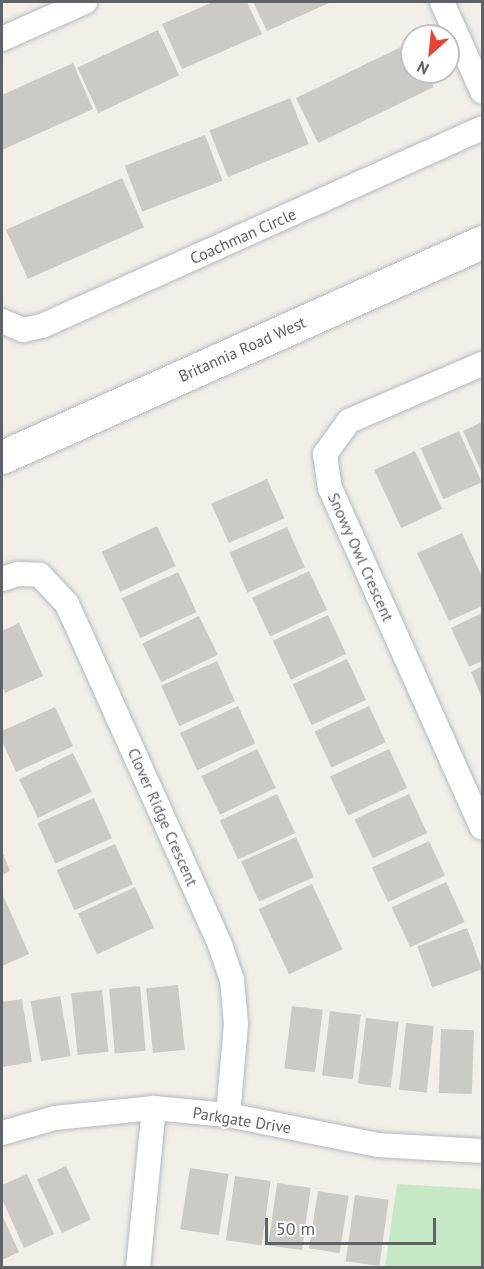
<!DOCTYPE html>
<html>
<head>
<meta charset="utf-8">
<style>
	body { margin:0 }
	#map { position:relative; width:484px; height:1269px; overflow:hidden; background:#f1efe8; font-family:"PT Sans",sans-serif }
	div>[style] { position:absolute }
	.green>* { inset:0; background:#c5e8c5 }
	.building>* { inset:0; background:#cccac5; transform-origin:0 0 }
	.roads { filter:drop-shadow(0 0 2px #b5b8bc) drop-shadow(0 0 2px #b5b8bc) }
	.street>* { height:24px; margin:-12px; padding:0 12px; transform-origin:12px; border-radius:12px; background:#fff }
	.secondary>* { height:33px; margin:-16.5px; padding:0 16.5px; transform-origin:16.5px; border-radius:16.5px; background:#fff }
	span { translate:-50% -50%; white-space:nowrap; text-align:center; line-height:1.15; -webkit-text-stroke:4.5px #fff; paint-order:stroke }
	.street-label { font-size:16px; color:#5f6368 }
	.frame { position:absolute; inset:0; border:3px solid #5f6368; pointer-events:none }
	.north { position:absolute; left:400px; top:24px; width:60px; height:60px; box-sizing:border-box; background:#fff; border:2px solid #bfc1c3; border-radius:50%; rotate:207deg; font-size:16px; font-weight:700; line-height:24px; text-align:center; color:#5f6368 }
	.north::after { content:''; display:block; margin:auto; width:21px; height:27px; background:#ea4335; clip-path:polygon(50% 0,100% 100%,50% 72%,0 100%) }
	.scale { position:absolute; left:265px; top:1218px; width:171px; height:27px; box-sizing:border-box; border:3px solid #5f6368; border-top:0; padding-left:8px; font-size:18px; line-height:21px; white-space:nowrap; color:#5f6368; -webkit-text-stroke:4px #fff; paint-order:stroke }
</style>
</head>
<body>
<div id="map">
	<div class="green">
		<div style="clip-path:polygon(397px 1184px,482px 1189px,482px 1267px,385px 1267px)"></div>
	</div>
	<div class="building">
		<div style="clip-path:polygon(213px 2px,247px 2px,262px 34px,182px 69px,162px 24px)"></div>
		<div style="clip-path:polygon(253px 2px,331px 2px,267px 31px)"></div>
		<div style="left:158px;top:30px;width:50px;height:89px;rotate:65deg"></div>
		<div style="clip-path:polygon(411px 42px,412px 72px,426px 72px,434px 87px,318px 143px,296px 98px)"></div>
		<div style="clip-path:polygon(73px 63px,93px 109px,2px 150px,2px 95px)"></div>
		<div style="left:290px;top:98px;width:50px;height:87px;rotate:68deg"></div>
		<div style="left:205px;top:135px;width:49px;height:86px;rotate:69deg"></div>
		<div style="left:122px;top:178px;width:54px;height:127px;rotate:66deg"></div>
		<div style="clip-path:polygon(482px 422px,482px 473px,463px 431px)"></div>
		<div style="left:459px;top:431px;width:56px;height:42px;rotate:66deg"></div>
		<div style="left:415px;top:451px;width:64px;height:45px;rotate:65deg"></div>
		<div style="left:267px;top:479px;width:43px;height:61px;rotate:66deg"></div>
		<div style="left:157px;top:526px;width:44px;height:61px;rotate:65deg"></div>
		<div style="left:287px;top:527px;width:44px;height:63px;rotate:66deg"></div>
		<div style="clip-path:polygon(462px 533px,482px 577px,482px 606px,449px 621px,417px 553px)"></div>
		<div style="left:309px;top:571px;width:43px;height:63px;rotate:65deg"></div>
		<div style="left:178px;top:572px;width:44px;height:62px;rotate:65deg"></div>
		<div style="clip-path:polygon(482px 613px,482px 661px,469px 667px,451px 628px)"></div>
		<div style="left:328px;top:615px;width:43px;height:61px;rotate:65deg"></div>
		<div style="left:199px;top:616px;width:43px;height:63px;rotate:64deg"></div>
		<div style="clip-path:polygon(19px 623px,43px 676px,5px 693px,2px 685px,2px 631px)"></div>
		<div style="left:347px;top:659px;width:45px;height:60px;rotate:65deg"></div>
		<div style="left:217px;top:661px;width:44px;height:61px;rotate:66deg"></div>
		<div style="clip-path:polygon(482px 666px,482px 698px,471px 672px)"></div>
		<div style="left:238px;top:706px;width:41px;height:64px;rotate:65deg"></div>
		<div style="left:369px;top:706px;width:40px;height:60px;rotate:65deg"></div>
		<div style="clip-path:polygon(55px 707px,73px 746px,16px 772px,2px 741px,2px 731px)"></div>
		<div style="left:257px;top:749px;width:43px;height:62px;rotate:64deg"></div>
		<div style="left:389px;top:749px;width:43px;height:65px;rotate:65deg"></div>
		<div style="left:73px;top:753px;width:43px;height:60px;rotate:64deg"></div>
		<div style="left:277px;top:794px;width:43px;height:63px;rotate:65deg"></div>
		<div style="left:409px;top:794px;width:43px;height:60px;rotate:65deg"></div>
		<div style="left:94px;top:798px;width:44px;height:62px;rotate:66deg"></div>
		<div style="left:296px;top:837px;width:44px;height:60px;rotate:66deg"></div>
		<div style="left:429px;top:841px;width:38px;height:63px;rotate:65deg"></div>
		<div style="left:115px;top:844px;width:44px;height:64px;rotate:66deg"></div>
		<div style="clip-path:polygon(2px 851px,10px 871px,2px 875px)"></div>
		<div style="left:446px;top:882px;width:44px;height:60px;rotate:65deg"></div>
		<div style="left:312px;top:884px;width:72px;height:59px;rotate:65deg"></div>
		<div style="left:135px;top:887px;width:45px;height:63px;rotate:65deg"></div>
		<div style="clip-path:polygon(2px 893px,29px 954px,2px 966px)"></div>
		<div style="left:467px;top:928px;width:44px;height:53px;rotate:70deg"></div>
		<div style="left:178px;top:985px;width:65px;height:32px;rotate:84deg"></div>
		<div style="left:140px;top:986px;width:65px;height:31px;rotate:85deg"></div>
		<div style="left:102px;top:990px;width:62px;height:31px;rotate:84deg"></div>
		<div style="left:60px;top:996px;width:61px;height:30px;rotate:80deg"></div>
		<div style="clip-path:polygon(22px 999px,32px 1062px,2px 1067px,2px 1002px)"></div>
		<div style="left:292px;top:1006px;width:31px;height:63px;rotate:7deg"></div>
		<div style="left:330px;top:1011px;width:31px;height:65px;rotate:7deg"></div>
		<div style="left:366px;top:1018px;width:33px;height:66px;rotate:7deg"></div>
		<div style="left:406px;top:1023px;width:28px;height:67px;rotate:6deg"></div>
		<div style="left:441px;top:1029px;width:33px;height:64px;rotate:2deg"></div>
		<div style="left:66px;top:1166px;width:59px;height:32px;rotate:65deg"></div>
		<div style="left:190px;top:1168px;width:39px;height:62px;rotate:9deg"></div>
		<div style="clip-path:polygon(27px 1174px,54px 1234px,24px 1248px,2px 1199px,2px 1185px)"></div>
		<div style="left:235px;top:1176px;width:36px;height:65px;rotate:8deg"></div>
		<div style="left:277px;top:1183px;width:34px;height:63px;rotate:8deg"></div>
		<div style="left:318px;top:1191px;width:31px;height:58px;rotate:9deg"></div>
		<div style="left:355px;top:1195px;width:34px;height:67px;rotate:8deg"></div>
		<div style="clip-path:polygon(2px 1215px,19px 1252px,2px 1260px)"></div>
	</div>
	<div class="roads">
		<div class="street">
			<div style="left:442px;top:2px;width:98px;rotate:65.8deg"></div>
			<div style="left:2px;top:39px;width:91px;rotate:-24deg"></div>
			<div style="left:2px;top:321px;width:23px;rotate:23deg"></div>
			<div style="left:23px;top:330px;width:19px;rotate:-12deg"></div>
			<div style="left:42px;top:326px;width:482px;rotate:-24.2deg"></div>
			<div style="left:482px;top:364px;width:145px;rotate:156.8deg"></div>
			<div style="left:349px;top:421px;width:41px;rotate:126deg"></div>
			<div style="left:325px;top:454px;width:34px;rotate:82deg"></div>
			<div style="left:330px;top:488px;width:372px;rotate:65.9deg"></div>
			<div style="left:2px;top:579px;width:16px;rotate:-18deg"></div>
			<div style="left:17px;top:574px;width:23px;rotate:2deg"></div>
			<div style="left:40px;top:575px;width:40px;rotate:47deg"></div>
			<div style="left:67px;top:604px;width:374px;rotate:65.8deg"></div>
			<div style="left:220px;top:945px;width:36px;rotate:71deg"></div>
			<div style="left:232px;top:979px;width:45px;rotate:84.9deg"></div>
			<div style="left:236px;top:1024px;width:91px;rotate:95deg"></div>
			<div style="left:2px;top:1133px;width:55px;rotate:-15.8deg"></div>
			<div style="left:55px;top:1118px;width:100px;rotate:-5.8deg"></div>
			<div style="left:154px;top:1108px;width:74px;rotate:5.4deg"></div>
			<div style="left:228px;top:1115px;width:153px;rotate:11.3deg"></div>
			<div style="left:378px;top:1145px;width:104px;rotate:3.3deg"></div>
			<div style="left:138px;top:1268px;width:161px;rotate:-84.3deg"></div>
		</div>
		<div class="secondary">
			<div style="left:2px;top:457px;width:526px;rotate:-24.13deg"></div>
		</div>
	</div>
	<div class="street-label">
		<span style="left:243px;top:236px;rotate:-24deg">Coachman Circle</span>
		<span style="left:242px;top:349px;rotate:-24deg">Britannia Road West</span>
		<span style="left:361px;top:557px;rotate:66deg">Snowy Owl Crescent</span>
		<span style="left:163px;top:817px;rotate:66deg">Clover Ridge Crescent</span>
		<span style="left:242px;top:1120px;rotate:9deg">Parkgate Drive</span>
	</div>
	<div class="frame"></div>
	<div class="north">N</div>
	<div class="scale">50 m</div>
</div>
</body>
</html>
